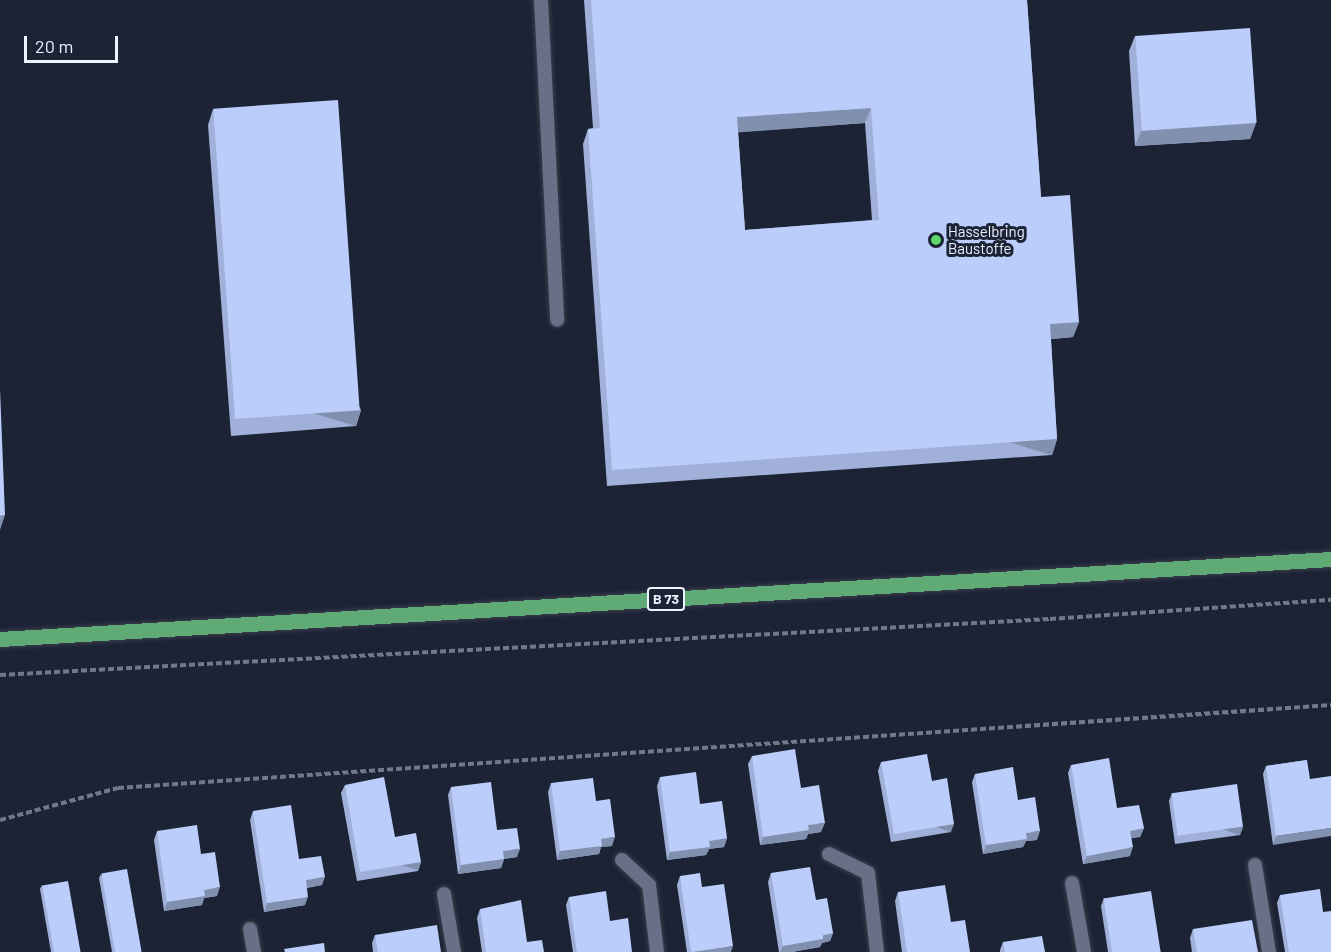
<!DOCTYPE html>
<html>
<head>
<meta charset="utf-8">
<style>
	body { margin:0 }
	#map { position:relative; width:1331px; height:952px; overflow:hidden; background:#1c2335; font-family:Barlow,sans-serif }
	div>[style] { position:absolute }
	.path>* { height:4px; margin-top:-2px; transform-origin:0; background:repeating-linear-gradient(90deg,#727888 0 6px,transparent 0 9px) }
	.roads { filter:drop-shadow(0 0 2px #3a3f4e) drop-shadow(0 0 2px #3a3f4e) }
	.lane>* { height:14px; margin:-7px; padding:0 7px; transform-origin:7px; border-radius:7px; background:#677086 }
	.primary>* { height:15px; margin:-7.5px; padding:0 7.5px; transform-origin:7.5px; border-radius:7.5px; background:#60aa75 }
	.wall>* { inset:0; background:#a0b0d8 }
	.shaded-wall>* { inset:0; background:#8290b0; transform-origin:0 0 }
	.building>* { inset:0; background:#bacdfb; transform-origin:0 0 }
	.dots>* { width:16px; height:16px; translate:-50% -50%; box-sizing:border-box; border:3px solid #1c2335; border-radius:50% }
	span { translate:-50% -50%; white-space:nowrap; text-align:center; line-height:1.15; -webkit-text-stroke:6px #1c2335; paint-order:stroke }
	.shield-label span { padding:2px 4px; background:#1c2335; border:2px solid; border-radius:4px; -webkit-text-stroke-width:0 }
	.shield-label { font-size:14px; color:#edf2ff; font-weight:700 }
	.poi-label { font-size:15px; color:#edf2ff }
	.left { translate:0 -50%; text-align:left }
	.scale { position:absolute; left:24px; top:36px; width:94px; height:27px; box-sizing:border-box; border:3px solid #edf2ff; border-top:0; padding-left:8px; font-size:18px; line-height:21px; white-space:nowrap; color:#edf2ff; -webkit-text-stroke:4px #1c2335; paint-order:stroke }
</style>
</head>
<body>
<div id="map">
	<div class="path">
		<div style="left:0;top:675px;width:1051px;rotate:-3.05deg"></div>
		<div style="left:1050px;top:619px;width:282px;rotate:-3.9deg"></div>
		<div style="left:0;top:820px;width:122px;rotate:-15.2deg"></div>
		<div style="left:118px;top:788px;width:1216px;rotate:-3.91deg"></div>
	</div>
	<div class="roads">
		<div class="lane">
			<div style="left:541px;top:0;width:320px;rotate:87.1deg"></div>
			<div style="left:829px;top:854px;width:43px;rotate:26deg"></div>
			<div style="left:868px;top:873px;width:80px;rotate:83.5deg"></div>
			<div style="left:622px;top:860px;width:37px;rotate:43deg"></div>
			<div style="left:649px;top:885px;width:67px;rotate:83.2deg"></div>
			<div style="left:1255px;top:865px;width:88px;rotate:80.9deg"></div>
			<div style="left:1072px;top:883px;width:70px;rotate:80.1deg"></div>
			<div style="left:444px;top:894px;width:59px;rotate:80.2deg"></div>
			<div style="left:250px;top:929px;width:23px;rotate:80deg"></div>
		</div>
		<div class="primary">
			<div style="left:0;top:639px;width:1333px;rotate:-3.44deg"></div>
		</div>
	</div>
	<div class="wall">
		<div style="clip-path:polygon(evenodd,584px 0,1027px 0,1041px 197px,1079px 322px,1073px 337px,1051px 339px,1057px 439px,1052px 455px,607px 486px,583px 144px,588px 129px,593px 128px,584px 0,865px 123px,872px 220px,745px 230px,738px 132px,865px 123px)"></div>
		<div style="clip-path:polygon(1135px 36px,1256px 123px,1250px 139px,1135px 146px,1129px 51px)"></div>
		<div style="clip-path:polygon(213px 109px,361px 410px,356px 426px,231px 436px,208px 125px)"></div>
		<div style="clip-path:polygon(752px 756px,801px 788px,821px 832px,808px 834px,806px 839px,760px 845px,748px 764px)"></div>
		<div style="clip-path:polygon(1307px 760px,1273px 845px,1263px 774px,1266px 766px)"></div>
		<div style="clip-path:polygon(881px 762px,932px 781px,951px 832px,891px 842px,878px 771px)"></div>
		<div style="clip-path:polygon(1071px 765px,1117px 808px,1144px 828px,1140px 837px,1131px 838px,1130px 856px,1083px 864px,1068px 773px)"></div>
		<div style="clip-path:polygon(975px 774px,1018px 800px,1037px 840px,1026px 841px,1023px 847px,983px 854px,972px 782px)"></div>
		<div style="clip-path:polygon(660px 777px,700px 804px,727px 838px,724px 847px,709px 849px,706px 855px,667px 860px,657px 786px)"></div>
		<div style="clip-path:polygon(551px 783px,596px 801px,612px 846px,601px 847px,599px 854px,557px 860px,548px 792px)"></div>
		<div style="clip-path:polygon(345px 785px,395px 837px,421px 862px,418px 871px,357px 881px,341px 793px)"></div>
		<div style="clip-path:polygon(451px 787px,497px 830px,517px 857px,504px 859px,501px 868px,458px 874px,448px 795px)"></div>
		<div style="clip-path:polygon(1172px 793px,1243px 827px,1240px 835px,1175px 844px,1169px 801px)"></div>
		<div style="clip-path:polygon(253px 811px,322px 885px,307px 888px,305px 905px,264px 912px,250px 820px)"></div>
		<div style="clip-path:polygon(157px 831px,201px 854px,217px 896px,204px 898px,202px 905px,164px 911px,154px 840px)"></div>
		<div style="clip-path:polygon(771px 873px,816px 900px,833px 933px,830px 941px,822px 943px,820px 947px,792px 952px,779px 952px,768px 882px)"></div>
		<div style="clip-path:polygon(101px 874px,141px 952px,112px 952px,99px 878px)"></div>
		<div style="clip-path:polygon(680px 876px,702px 887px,731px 952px,687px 952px,677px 885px)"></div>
		<div style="clip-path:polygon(42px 885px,80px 952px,51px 952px,40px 889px)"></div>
		<div style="clip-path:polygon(898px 892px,951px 922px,970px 952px,902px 952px,895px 901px)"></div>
		<div style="clip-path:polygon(1280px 895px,1323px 912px,1331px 952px,1285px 952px,1277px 903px)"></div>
		<div style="clip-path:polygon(569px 897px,610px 921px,632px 952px,573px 952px,566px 905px)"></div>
		<div style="clip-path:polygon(1104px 898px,1161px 952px,1108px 952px,1101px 906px)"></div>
		<div style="clip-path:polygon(480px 909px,527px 942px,544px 952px,482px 952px,477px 918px)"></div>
		<div style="clip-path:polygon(1193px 929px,1258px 952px,1192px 952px,1190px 938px)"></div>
		<div style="clip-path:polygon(375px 935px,441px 952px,373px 952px,372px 943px)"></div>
		<div style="clip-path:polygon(1003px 942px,1045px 952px,1000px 952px,1000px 950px)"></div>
	</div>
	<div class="shaded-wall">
		<div style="clip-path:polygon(871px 108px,865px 123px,731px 133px,737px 117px)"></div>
		<div style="clip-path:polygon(1256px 123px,1250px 139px,1135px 146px,1141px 131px)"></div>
		<div style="clip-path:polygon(1079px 322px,1073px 337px,1044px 340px,1050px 324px)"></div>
		<div style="left:361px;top:410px;width:17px;height:125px;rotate:107deg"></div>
		<div style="left:1057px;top:439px;width:17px;height:446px;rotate:107deg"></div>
		<div style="clip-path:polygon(5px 515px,0 530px,0 516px)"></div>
		<div style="clip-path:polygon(825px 823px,821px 832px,808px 834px,806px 839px,760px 845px,763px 837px,808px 825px)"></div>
		<div style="left:954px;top:824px;width:9px;height:61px;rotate:111deg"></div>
		<div style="left:1243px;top:827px;width:9px;height:66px;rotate:111deg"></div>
		<div style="clip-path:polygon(1144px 828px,1140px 837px,1127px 839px,1130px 831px)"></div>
		<div style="clip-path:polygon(1331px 828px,1331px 836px,1273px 845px,1276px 836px)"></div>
		<div style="clip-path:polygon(1040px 831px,1037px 840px,1026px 841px,1023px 847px,983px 854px,986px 845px,1026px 833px)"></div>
		<div style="clip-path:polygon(615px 837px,612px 846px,601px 847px,599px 854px,557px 860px,560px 851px,601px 839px)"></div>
		<div style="clip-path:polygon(727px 838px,724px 847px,709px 849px,706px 855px,667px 860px,670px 852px,709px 841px)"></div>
		<div style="clip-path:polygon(1133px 847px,1130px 856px,1083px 864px,1087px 856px)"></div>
		<div style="clip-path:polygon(520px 849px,517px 857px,504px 859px,501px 868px,458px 874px,461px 865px,503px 851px)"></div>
		<div style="left:421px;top:862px;width:9px;height:62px;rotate:108deg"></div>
		<div style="clip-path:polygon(325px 877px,322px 885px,303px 888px,306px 880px)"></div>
		<div style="clip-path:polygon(220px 887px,217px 896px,204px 898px,202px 905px,164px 911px,167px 902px,204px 890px)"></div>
		<div style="clip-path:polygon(308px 897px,305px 905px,264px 912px,267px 903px)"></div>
		<div style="clip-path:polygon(833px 933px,830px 941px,822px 943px,820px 947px,792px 952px,780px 952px,783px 946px)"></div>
		<div style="clip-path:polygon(733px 946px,731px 952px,692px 952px)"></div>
	</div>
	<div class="building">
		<div style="clip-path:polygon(evenodd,591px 0,1027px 0,1041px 197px,1070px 195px,1079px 322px,1050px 324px,1057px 439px,612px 470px,588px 129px,600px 128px,591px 0,871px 108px,879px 220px,745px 230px,737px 117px,871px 108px)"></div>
		<div style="left:1250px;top:28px;width:95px;height:115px;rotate:86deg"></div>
		<div style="left:338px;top:100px;width:311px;height:125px;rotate:86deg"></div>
		<div style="clip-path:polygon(0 389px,5px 515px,0 516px)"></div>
		<div style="clip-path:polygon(795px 749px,801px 788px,819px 785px,825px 823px,808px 825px,809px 830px,763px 837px,752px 756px)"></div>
		<div style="clip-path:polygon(927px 754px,932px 781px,947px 778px,954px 824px,894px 834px,881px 762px)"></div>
		<div style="clip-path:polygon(1109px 758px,1117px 808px,1139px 805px,1144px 828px,1130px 831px,1133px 847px,1087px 856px,1071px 765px)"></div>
		<div style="clip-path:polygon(1307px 760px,1310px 779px,1331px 776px,1331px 828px,1276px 836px,1266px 766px)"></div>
		<div style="clip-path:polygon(1013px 767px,1018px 800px,1035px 797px,1040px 831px,1026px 833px,1027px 839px,986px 845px,975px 774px)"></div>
		<div style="clip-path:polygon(696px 772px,700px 804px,722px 801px,727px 838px,709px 841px,710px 847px,670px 852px,660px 777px)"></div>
		<div style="clip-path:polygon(384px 777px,395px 837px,416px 833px,421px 862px,360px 872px,345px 785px)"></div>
		<div style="clip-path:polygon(593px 778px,596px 801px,610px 799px,615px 837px,601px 839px,602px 846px,560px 851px,551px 783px)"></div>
		<div style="clip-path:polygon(491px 782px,497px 830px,517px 828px,520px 849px,503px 851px,504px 859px,461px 865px,451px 787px)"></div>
		<div style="left:1237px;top:784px;width:43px;height:66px;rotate:82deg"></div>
		<div style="clip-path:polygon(291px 805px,299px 859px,321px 856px,325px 877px,306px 880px,308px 897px,267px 903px,253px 811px)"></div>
		<div style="clip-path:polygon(197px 825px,201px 854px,215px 852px,220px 887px,204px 890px,205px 896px,167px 902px,157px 831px)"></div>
		<div style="clip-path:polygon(810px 867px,816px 900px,827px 898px,833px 933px,823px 935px,823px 939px,783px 946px,771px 873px)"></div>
		<div style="left:127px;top:869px;width:84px;height:26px;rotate:80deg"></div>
		<div style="clip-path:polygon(700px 873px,702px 887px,724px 884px,733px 946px,691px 952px,680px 876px)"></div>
		<div style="left:68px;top:881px;width:72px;height:26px;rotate:80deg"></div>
		<div style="clip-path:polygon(945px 885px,951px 922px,965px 920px,970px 952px,907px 952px,898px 892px)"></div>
		<div style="clip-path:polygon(1320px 889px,1323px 912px,1331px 911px,1331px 952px,1289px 952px,1280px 895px)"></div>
		<div style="clip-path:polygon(606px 891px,610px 921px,628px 918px,632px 952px,577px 952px,569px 897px)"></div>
		<div style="left:1151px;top:891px;width:62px;height:48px;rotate:81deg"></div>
		<div style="clip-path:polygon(521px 900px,527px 942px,542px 940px,544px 952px,486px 952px,480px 909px)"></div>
		<div style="clip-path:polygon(1252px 920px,1258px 952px,1197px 952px,1193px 929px)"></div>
		<div style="clip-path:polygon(437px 925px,441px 952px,378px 952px,375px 935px)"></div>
		<div style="clip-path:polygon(1042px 936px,1045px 952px,1005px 952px,1003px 942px)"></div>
		<div style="clip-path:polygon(324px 943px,325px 952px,285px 952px,284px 949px)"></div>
	</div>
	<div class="dots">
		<div style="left:936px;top:240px;background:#5fd56b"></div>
	</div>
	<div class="shield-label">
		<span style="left:666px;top:599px">B 73</span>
	</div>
	<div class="poi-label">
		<span class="left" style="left:948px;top:240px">Hasselbring<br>Baustoffe</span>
	</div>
	<div class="scale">20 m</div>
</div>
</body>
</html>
